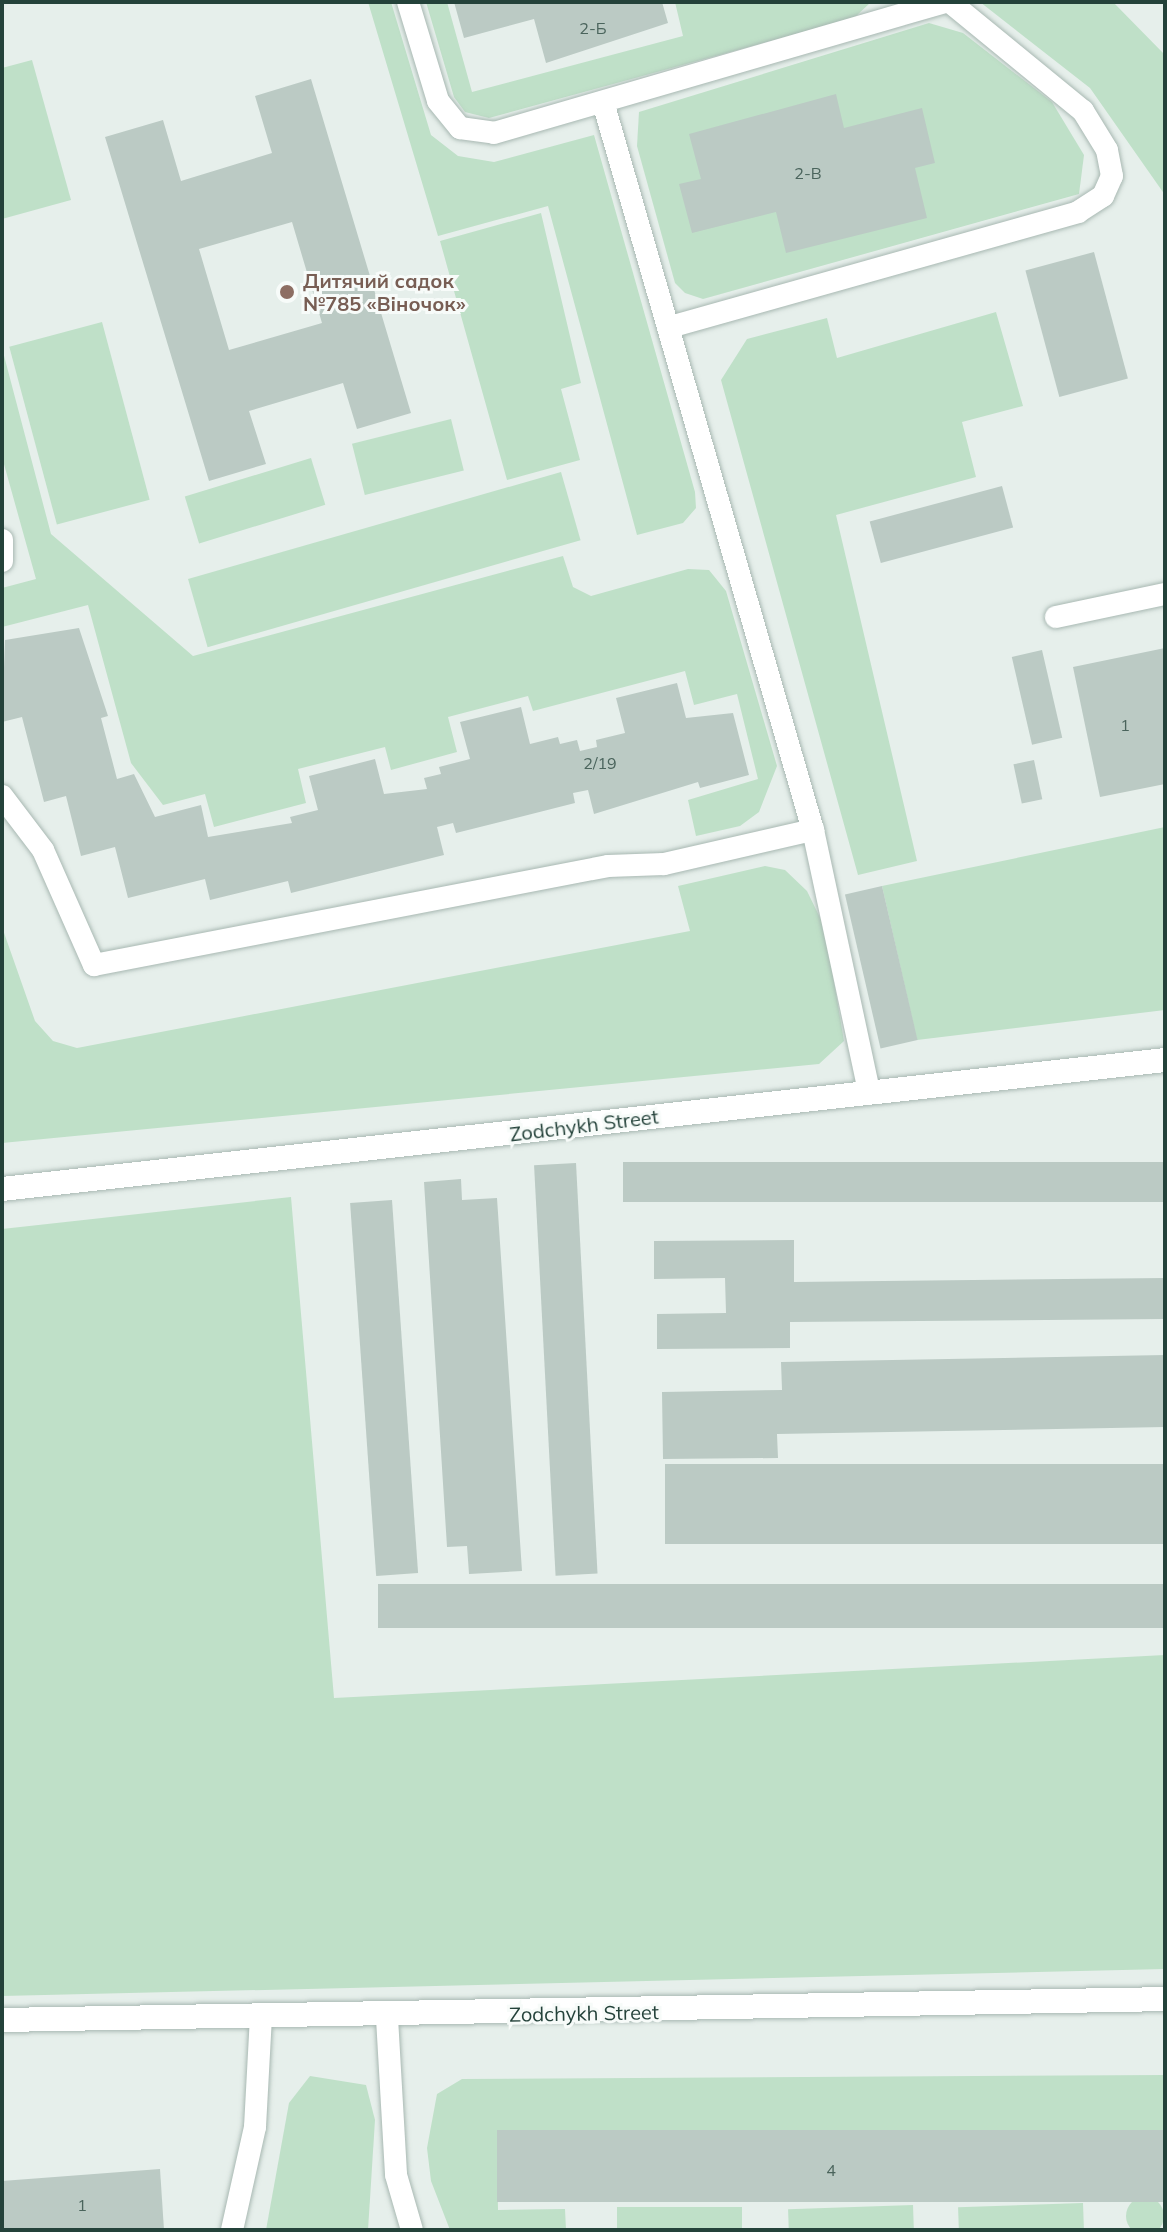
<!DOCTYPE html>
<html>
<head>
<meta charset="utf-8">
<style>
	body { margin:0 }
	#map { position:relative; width:1167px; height:2232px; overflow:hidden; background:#e6efeb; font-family:Mulish,sans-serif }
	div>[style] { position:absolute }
	.green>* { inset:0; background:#bfe0c8; transform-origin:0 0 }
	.round { border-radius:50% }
	.building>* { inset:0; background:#bbcac4; transform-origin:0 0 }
	.roads { filter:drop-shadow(0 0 2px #a8b8b2) drop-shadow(0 0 2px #a8b8b2) }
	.lane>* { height:22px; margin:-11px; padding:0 11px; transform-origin:11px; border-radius:11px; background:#fff }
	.secondary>* { height:24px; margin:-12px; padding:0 12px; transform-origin:12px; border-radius:12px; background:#fff }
	.dots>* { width:22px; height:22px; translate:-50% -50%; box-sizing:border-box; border:4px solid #f7fbf9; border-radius:50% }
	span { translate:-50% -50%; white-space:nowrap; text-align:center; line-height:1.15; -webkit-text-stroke:6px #f7fbf9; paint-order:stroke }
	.number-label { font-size:16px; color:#4a645c }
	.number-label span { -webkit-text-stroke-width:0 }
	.education-label { font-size:20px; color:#785e54; font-weight:700 }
	.left { translate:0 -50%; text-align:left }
	.street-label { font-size:20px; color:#24423a }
	.frame { position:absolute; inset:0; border:4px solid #24423a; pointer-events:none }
</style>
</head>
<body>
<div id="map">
	<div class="green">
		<div style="clip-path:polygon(368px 2px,391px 2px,431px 135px,458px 156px,494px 162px,594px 135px,695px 492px,696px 508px,683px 523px,637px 535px,548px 206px,438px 236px)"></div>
		<div style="clip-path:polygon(426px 2px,447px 2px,472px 92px,683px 36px,675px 2px,871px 2px,854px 18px,489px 118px,465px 112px,454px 97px)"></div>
		<div style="clip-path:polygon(980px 2px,1113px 2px,1165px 55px,1165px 195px,1090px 88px)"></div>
		<div style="clip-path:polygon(929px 23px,963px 33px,1052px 102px,1084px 155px,1079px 194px,703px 299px,685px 293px,675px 283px,637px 146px,639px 112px)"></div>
		<div style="clip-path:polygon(32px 60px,71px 200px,2px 219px,2px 68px)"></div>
		<div style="clip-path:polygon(541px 213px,581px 383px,561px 389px,580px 460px,507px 480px,440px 241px)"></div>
		<div style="clip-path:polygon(996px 312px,1023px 406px,962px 422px,976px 477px,836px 515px,917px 861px,858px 875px,721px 380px,747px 339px,827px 318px,837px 358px)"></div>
		<div style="left:102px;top:322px;width:184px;height:96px;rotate:75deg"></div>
		<div style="clip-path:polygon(2px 348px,51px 534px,193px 656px,563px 556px,573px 587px,591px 596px,688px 569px,709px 570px,726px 591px,777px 766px,759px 812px,740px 826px,696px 836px,688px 800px,758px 779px,737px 694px,694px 705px,685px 671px,533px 711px,528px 696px,448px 717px,457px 752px,391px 770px,385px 747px,298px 769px,306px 803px,214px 827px,205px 794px,163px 805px,131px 763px,88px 605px,2px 627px,2px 588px,36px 579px,2px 457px)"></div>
		<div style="left:451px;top:419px;width:53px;height:102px;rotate:76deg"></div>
		<div style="left:311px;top:458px;width:49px;height:132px;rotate:73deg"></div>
		<div style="left:561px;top:472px;width:71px;height:388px;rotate:74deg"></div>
		<div style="clip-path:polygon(1165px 827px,1165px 1010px,917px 1040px,882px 886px)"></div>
		<div style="clip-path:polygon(765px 866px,785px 870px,807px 891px,825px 928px,844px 1041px,819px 1064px,2px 1143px,2px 927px,35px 1021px,53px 1041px,77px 1048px,690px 931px,678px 886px)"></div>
		<div style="clip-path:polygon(291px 1197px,334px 1698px,1165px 1655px,1165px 1969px,2px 1996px,2px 1229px)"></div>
		<div style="clip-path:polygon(1165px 2075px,1165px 2130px,497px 2138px,498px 2210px,565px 2209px,566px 2230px,450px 2230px,431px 2181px,427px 2148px,437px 2094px,462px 2079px)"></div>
		<div style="clip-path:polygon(310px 2076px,366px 2085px,375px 2120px,368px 2230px,266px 2230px,289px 2103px)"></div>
		<div class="round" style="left:1126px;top:2197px;width:38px;height:38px"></div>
		<div style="left:1083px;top:2203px;width:27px;height:125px;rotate:88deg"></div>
		<div style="left:913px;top:2205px;width:25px;height:125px;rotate:88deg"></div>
		<div style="left:742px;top:2207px;width:23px;height:125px;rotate:90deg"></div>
	</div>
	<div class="building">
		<div style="clip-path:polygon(454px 2px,662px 2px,668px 23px,546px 63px,534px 19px,464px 38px)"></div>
		<div style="clip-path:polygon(evenodd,311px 79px,411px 413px,357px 429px,343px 383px,249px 411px,266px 464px,209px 481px,105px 137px,163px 120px,181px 181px,272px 153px,255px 96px,311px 79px,292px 222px,322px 323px,229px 350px,199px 249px,292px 222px)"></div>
		<div style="clip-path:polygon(836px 94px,844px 128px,922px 108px,935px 163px,915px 168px,927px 218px,786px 253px,776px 212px,692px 233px,679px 184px,701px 179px,689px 134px)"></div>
		<div style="left:1094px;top:252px;width:131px;height:71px;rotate:75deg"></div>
		<div style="left:1002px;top:486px;width:43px;height:137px;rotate:75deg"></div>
		<div style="clip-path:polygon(79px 628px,108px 716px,101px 718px,117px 779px,134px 774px,155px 817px,201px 805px,208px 837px,292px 823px,290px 817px,318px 810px,309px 776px,375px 759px,384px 794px,427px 789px,424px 778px,441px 774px,439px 767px,470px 759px,460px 722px,521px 707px,530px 744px,558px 737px,560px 744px,577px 740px,580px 751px,597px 747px,596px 740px,625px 733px,616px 698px,677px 683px,686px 718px,733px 713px,749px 775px,700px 788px,698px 782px,594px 814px,588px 790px,573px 793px,575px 803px,456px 833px,453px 823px,437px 827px,444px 855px,291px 893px,288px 881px,210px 900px,205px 879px,128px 898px,115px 847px,81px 856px,66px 796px,44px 802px,22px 717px,2px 722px,5px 640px)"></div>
		<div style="clip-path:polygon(1165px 648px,1165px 784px,1100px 797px,1073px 667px)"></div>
		<div style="left:1042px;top:650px;width:90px;height:31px;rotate:77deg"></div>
		<div style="left:1034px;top:760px;width:40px;height:21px;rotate:78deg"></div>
		<div style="left:882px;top:886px;width:158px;height:38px;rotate:77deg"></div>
		<div style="left:623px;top:1162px;width:542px;height:40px"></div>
		<div style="left:576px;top:1163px;width:411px;height:42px;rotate:87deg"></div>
		<div style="clip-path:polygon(461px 1179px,462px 1200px,497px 1198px,522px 1571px,469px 1574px,467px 1546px,447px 1547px,424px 1182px)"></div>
		<div style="left:392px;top:1200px;width:374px;height:42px;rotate:86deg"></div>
		<div style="clip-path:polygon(794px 1240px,794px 1282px,1165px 1278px,1165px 1319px,790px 1322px,790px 1348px,657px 1349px,657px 1314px,726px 1313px,725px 1278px,654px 1279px,654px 1241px)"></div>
		<div style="clip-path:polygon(1165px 1355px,1165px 1427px,777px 1434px,778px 1458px,663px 1459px,662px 1392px,782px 1390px,781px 1362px)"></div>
		<div style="left:1165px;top:1464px;width:80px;height:500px;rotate:90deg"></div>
		<div style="left:1165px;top:1584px;width:44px;height:787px;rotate:90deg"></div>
		<div style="left:1165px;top:2130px;width:72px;height:668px;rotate:90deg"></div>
		<div style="clip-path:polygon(160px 2169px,164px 2230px,2px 2230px,2px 2181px)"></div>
	</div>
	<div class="roads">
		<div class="lane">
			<div style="left:408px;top:2px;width:103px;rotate:73.1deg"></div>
			<div style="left:438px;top:101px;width:35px;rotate:51deg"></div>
			<div style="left:460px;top:128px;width:34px;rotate:8deg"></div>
			<div style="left:494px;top:133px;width:471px;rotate:-16.2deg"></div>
			<div style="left:603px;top:102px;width:758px;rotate:73.91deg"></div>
			<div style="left:813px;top:830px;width:267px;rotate:77.9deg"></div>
			<div style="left:670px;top:327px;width:424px;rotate:-15.7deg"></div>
			<div style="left:1078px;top:212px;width:30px;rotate:-33deg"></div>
			<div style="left:1103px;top:196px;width:22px;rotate:-66deg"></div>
			<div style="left:1112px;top:176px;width:26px;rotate:-101deg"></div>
			<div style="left:1107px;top:150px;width:46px;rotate:-121.6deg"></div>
			<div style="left:1083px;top:111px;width:172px;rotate:-140.7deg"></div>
			<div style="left:2px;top:540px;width:21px;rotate:90deg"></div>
			<div style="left:1056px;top:617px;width:111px;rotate:-11.9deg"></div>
			<div style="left:2px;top:796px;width:68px;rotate:52.8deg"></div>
			<div style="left:43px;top:850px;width:126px;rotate:66.1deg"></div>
			<div style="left:94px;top:965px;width:523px;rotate:-10.9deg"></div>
			<div style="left:608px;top:866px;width:56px;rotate:-2deg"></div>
			<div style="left:664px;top:864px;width:153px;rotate:-12.9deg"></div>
			<div style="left:387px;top:2018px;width:157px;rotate:86.7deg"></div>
			<div style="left:396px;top:2175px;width:57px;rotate:73.8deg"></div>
			<div style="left:232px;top:2230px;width:106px;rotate:-77.4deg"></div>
			<div style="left:255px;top:2127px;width:111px;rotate:-86.9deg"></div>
		</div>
		<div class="secondary">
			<div style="left:2px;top:1189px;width:1170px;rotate:-6.33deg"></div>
			<div style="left:2px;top:2020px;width:1163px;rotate:-1.03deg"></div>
		</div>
	</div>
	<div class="dots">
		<div style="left:287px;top:292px;background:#8d6e63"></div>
	</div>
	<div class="number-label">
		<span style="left:593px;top:28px">2-Б</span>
		<span style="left:808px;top:173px">2-В</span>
		<span style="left:1125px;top:725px">1</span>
		<span style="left:600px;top:763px">2/19</span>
		<span style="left:831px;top:2170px">4</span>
		<span style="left:82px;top:2205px">1</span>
	</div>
	<div class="education-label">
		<span class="left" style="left:303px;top:292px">Дитячий садок<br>№785 «Віночок»</span>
	</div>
	<div class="street-label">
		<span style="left:584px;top:1125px;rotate:-7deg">Zodchykh Street</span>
		<span style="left:584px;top:2013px;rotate:-1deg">Zodchykh Street</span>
	</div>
	<div class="frame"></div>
</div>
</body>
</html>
